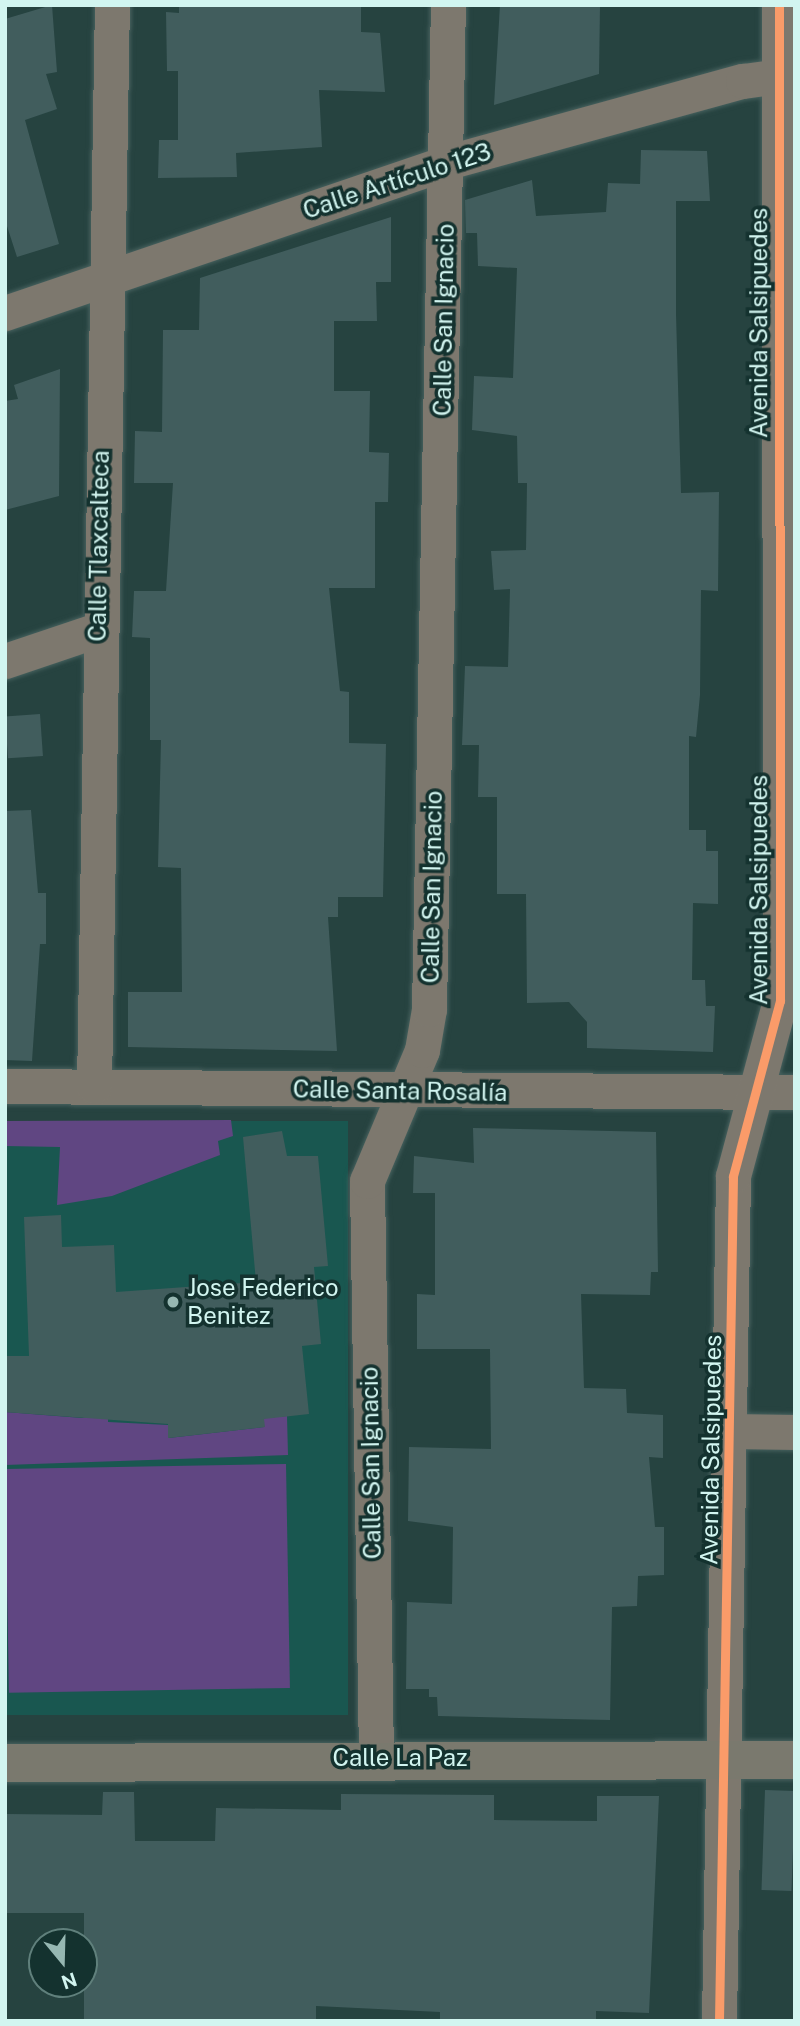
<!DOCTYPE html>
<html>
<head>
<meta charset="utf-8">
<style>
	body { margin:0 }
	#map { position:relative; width:800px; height:2026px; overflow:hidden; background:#264340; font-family:"Public Sans",sans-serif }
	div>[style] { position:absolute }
	.built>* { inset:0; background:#195750; transform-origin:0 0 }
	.green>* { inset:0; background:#604682; transform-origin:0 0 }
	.building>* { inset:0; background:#415d5d; transform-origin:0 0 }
	.roads { filter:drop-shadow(0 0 2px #47615e) drop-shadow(0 0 2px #47615e) }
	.street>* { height:35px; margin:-17.5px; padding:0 17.5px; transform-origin:17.5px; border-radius:17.5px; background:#7d786e }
	.secondary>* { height:38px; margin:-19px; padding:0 19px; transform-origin:19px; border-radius:19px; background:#7a796e }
	.cycleway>* { height:9px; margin:-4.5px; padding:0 4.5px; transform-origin:4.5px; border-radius:4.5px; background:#fa9b69 }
	.dots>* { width:19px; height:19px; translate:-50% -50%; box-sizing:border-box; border:4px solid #14322f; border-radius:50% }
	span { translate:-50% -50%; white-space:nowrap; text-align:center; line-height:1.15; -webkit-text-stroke:7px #14322f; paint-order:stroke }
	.street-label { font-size:24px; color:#d2f5f0 }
	.poi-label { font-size:24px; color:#d2f5f0 }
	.left { translate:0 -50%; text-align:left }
	.frame { position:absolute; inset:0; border:7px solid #d2f5f0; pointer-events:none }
	.north { position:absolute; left:28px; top:1928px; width:70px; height:70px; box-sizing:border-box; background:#14322f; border:2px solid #60807c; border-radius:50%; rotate:161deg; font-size:19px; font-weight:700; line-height:28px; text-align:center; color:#d2f5f0 }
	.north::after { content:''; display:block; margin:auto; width:24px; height:32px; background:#96b7b2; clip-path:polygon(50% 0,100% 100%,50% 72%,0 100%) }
</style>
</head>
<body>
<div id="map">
	<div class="built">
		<div style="left:5px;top:1121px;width:343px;height:594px"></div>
	</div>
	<div class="green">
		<div style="clip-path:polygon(231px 1120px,233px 1136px,218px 1141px,220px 1155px,112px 1196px,57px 1205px,60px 1147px,5px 1146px,5px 1121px)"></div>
		<div style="clip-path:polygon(108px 1411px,108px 1422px,168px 1425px,169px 1438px,264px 1427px,264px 1418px,287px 1416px,288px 1455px,5px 1465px,5px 1412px,82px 1418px)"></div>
		<div style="left:286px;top:1464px;width:224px;height:281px;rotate:89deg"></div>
	</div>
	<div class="building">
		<div style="clip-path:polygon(52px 5px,57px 72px,46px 74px,57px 109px,25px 120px,59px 244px,17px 257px,5px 220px,5px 19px)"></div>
		<div style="clip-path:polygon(179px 5px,361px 5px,361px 32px,380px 33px,385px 92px,319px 90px,322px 147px,236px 153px,237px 177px,158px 178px,159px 140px,178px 140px,178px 71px,167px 71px,166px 12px,179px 13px)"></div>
		<div style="clip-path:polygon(500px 5px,600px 5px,599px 74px,494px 105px)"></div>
		<div style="clip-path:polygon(641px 150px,707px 151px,710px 201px,676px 201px,676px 314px,681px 493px,719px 492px,718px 591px,701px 590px,700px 695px,696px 737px,689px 736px,689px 830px,706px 830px,706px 851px,718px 851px,718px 904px,693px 903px,692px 980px,705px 980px,706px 1006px,715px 1006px,713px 1052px,587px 1048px,587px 1022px,569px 1002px,527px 1003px,526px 894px,497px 894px,497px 797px,478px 797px,479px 745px,462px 745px,465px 666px,508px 667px,510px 589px,494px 590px,491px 551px,526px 550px,527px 483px,518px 483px,517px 436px,472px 430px,474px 376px,513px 378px,517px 268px,478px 266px,477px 233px,466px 233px,465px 200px,532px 180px,536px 216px,606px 212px,608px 183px,640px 184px)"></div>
		<div style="clip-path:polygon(391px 217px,391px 282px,376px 282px,377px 321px,334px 321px,334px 391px,370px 391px,369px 452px,389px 453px,388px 502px,375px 502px,375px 588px,329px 588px,340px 691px,349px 692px,349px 743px,386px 744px,383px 897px,338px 897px,338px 917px,328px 917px,337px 1051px,128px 1047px,128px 992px,182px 992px,181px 868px,158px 867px,161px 740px,150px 740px,150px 638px,132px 637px,134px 591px,166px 591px,173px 483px,134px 483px,135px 431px,162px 432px,163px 330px,199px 330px,200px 278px)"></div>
		<div style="clip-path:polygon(60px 369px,59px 496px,5px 510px,5px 401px,18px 399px,14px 385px)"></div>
		<div style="left:40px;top:714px;width:42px;height:35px;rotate:86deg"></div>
		<div style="clip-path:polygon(31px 810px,38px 893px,46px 893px,46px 944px,40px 944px,32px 1061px,5px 1060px,5px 811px)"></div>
		<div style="clip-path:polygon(473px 1128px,656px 1132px,658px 1272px,651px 1272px,650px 1295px,581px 1294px,584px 1388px,626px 1389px,627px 1413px,663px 1415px,663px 1458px,649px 1457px,655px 1527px,664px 1527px,664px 1575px,638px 1576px,637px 1606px,612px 1607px,610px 1720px,438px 1716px,437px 1697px,429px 1697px,429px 1689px,406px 1689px,407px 1602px,452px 1604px,453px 1527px,408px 1521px,409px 1447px,491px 1449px,490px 1349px,417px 1349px,417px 1294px,435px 1295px,435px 1193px,413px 1193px,414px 1156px,474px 1163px)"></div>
		<div style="clip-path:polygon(282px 1131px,287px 1156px,318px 1156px,328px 1266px,314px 1267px,321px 1344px,302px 1346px,309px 1414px,264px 1419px,265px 1427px,168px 1438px,168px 1424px,5px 1412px,5px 1356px,29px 1356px,24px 1217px,61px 1215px,62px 1247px,114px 1245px,116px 1292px,256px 1282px,243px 1137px)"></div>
		<div style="left:765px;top:1790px;width:30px;height:100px;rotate:2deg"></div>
		<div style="clip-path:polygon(103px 1792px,134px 1792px,135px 1841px,215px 1841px,216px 1808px,341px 1810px,341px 1794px,494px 1795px,494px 1820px,597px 1821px,597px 1796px,659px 1796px,649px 2013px,596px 2011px,596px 2021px,440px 2021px,440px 2012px,316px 2006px,316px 2021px,84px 2021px,84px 1913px,5px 1913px,5px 1814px,102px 1815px)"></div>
	</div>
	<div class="roads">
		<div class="street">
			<div style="left:5px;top:313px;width:468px;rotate:-18.8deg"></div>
			<div style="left:448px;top:162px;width:306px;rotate:-15.4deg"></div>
			<div style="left:743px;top:81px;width:52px;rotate:-7.7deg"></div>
			<div style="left:5px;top:661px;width:97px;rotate:-18.6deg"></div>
			<div style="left:5px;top:1086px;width:790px;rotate:0.44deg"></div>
			<div style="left:94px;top:1086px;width:1081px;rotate:-89.05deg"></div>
			<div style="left:731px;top:1431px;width:64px;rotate:0.9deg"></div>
			<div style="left:376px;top:1757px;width:576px;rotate:-90.9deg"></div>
			<div style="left:367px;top:1181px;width:142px;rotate:-67.2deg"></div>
			<div style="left:422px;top:1050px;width:42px;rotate:-80.3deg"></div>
			<div style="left:429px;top:1009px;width:1004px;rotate:-88.92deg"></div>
			<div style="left:719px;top:2021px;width:845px;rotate:-89.05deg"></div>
			<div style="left:733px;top:1176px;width:181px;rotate:-75deg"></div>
			<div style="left:780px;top:1001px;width:996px;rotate:-90.06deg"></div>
		</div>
		<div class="secondary">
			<div style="left:5px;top:1763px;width:790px;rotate:-0.22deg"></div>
		</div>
	</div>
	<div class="cycleway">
		<div style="left:719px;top:2021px;width:845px;rotate:-89.05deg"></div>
		<div style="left:733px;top:1176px;width:181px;rotate:-75deg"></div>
		<div style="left:780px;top:1001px;width:996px;rotate:-90.06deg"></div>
	</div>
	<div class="dots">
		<div style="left:173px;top:1302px;background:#96b7b2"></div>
	</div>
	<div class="street-label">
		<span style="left:397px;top:181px;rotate:-18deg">Calle Artículo 123</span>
		<span style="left:444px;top:320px;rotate:-89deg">Calle San Ignacio</span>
		<span style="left:759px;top:323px;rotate:-90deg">Avenida Salsipuedes</span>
		<span style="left:99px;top:546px;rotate:-89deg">Calle Tlaxcalteca</span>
		<span style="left:432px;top:887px;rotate:-89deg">Calle San Ignacio</span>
		<span style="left:759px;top:890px;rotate:-90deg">Avenida Salsipuedes</span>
		<span style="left:400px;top:1091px;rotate:1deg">Calle Santa Rosalía</span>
		<span style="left:711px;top:1450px;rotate:-89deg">Avenida Salsipuedes</span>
		<span style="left:371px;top:1463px;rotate:-91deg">Calle San Ignacio</span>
		<span style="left:400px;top:1758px">Calle La Paz</span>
	</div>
	<div class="poi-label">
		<span class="left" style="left:187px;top:1302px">Jose Federico<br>Benitez</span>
	</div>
	<div class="frame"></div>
	<div class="north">N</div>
</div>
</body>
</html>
